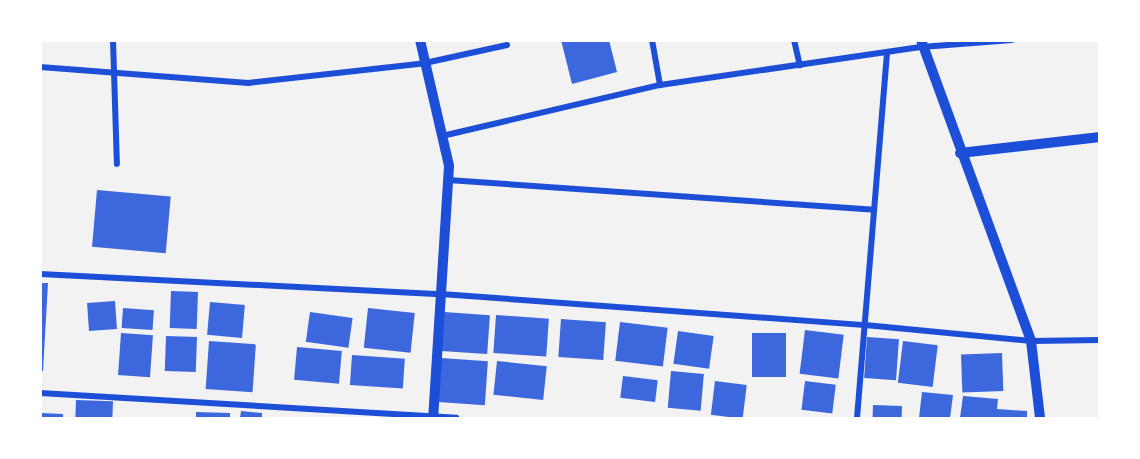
<!DOCTYPE html>
<html>
<head>
<meta charset="utf-8">
<style>
	body { margin:0 }
	#map { position:relative; width:1140px; height:459px; overflow:hidden; background:#f2f2f2; font-family:"Open Sans",sans-serif }
	div>[style] { position:absolute }
	.building>* { inset:0; background:#3d67dc; transform-origin:0 0 }
	.minor>* { height:6px; margin:-3px; padding:0 3px; transform-origin:3px; border-radius:3px; background:#1d4ed8 }
	.tertiary>* { height:10px; margin:-5px; padding:0 5px; transform-origin:5px; border-radius:5px; background:#1d4ed8 }
	span { translate:-50% -50%; white-space:nowrap; text-align:center; line-height:1.15; -webkit-text-stroke:5px #fff; paint-order:stroke }
	.frame { position:absolute; inset:0; border:42px solid #fff; pointer-events:none }
</style>
</head>
<body>
<div id="map">
	<div class="building">
		<div style="clip-path:polygon(561px 40px,609px 40px,617px 72px,572px 84px)"></div>
		<div style="left:97px;top:190px;width:74px;height:57px;rotate:5deg"></div>
		<div style="clip-path:polygon(40px 283px,48px 283px,43px 371px,40px 371px)"></div>
		<div style="left:171px;top:291px;width:27px;height:37px;rotate:2deg"></div>
		<div style="left:115px;top:301px;width:28px;height:28px;rotate:86deg"></div>
		<div style="left:210px;top:302px;width:35px;height:33px;rotate:5deg"></div>
		<div style="left:123px;top:308px;width:31px;height:20px;rotate:4deg"></div>
		<div style="left:368px;top:308px;width:47px;height:40px;rotate:6deg"></div>
		<div style="left:310px;top:312px;width:43px;height:30px;rotate:8deg"></div>
		<div style="left:444px;top:312px;width:46px;height:39px;rotate:4deg"></div>
		<div style="left:496px;top:315px;width:53px;height:38px;rotate:4deg"></div>
		<div style="left:561px;top:319px;width:45px;height:38px;rotate:4deg"></div>
		<div style="left:620px;top:322px;width:48px;height:39px;rotate:7deg"></div>
		<div style="left:805px;top:330px;width:39px;height:44px;rotate:7deg"></div>
		<div style="left:678px;top:331px;width:36px;height:33px;rotate:8deg"></div>
		<div style="left:121px;top:333px;width:32px;height:42px;rotate:4deg"></div>
		<div style="left:752px;top:333px;width:34px;height:44px"></div>
		<div style="left:166px;top:336px;width:31px;height:35px;rotate:2deg"></div>
		<div style="left:867px;top:337px;width:32px;height:41px;rotate:4deg"></div>
		<div style="left:209px;top:341px;width:47px;height:48px;rotate:4deg"></div>
		<div style="left:903px;top:341px;width:35px;height:42px;rotate:7deg"></div>
		<div style="left:297px;top:347px;width:45px;height:33px;rotate:5deg"></div>
		<div style="left:1002px;top:353px;width:38px;height:41px;rotate:88deg"></div>
		<div style="left:352px;top:355px;width:53px;height:30px;rotate:4deg"></div>
		<div style="left:441px;top:358px;width:47px;height:44px;rotate:4deg"></div>
		<div style="left:497px;top:361px;width:50px;height:34px;rotate:6deg"></div>
		<div style="left:671px;top:371px;width:33px;height:37px;rotate:5deg"></div>
		<div style="left:623px;top:376px;width:35px;height:22px;rotate:7deg"></div>
		<div style="left:715px;top:381px;width:32px;height:34px;rotate:7deg"></div>
		<div style="left:805px;top:381px;width:31px;height:29px;rotate:7deg"></div>
		<div style="clip-path:polygon(922px 392px,953px 395px,950px 418px,919px 418px)"></div>
		<div style="clip-path:polygon(963px 396px,998px 399px,997px 409px,1027px 411px,1027px 418px,960px 418px)"></div>
		<div style="left:76px;top:400px;width:37px;height:18px;rotate:2deg"></div>
		<div style="left:873px;top:405px;width:29px;height:13px;rotate:2deg"></div>
		<div style="clip-path:polygon(241px 411px,262px 413px,262px 418px,240px 418px)"></div>
		<div style="clip-path:polygon(196px 412px,230px 413px,230px 418px,196px 418px)"></div>
		<div style="clip-path:polygon(40px 413px,63px 414px,63px 418px,40px 418px)"></div>
	</div>
	<div class="minor">
		<div style="left:113px;top:40px;width:124px;rotate:88.2deg"></div>
		<div style="left:652px;top:40px;width:46px;rotate:79.9deg"></div>
		<div style="left:794px;top:40px;width:26px;rotate:77deg"></div>
		<div style="left:40px;top:67px;width:209px;rotate:4.4deg"></div>
		<div style="left:248px;top:83px;width:178px;rotate:-6.4deg"></div>
		<div style="left:425px;top:63px;width:84px;rotate:-12.4deg"></div>
		<div style="left:442px;top:136px;width:224px;rotate:-13.2deg"></div>
		<div style="left:660px;top:85px;width:265px;rotate:-8.3deg"></div>
		<div style="left:922px;top:47px;width:90px;rotate:-4.4deg"></div>
		<div style="left:448px;top:180px;width:427px;rotate:4deg"></div>
		<div style="left:40px;top:274px;width:401px;rotate:2.9deg"></div>
		<div style="left:441px;top:294px;width:425px;rotate:4.2deg"></div>
		<div style="left:865px;top:325px;width:167px;rotate:5.5deg"></div>
		<div style="left:1031px;top:341px;width:69px;rotate:-0.8deg"></div>
		<div style="left:40px;top:393px;width:417px;rotate:3.4deg"></div>
		<div style="left:857px;top:418px;width:367px;rotate:-85.3deg"></div>
	</div>
	<div class="tertiary">
		<div style="left:420px;top:40px;width:129px;rotate:77deg"></div>
		<div style="left:449px;top:166px;width:253px;rotate:93.6deg"></div>
		<div style="left:921px;top:40px;width:320px;rotate:69.9deg"></div>
		<div style="left:1031px;top:341px;width:78px;rotate:83.3deg"></div>
		<div style="left:960px;top:153px;width:141px;rotate:-6.5deg"></div>
	</div>
	<div class="frame"></div>
</div>
</body>
</html>
